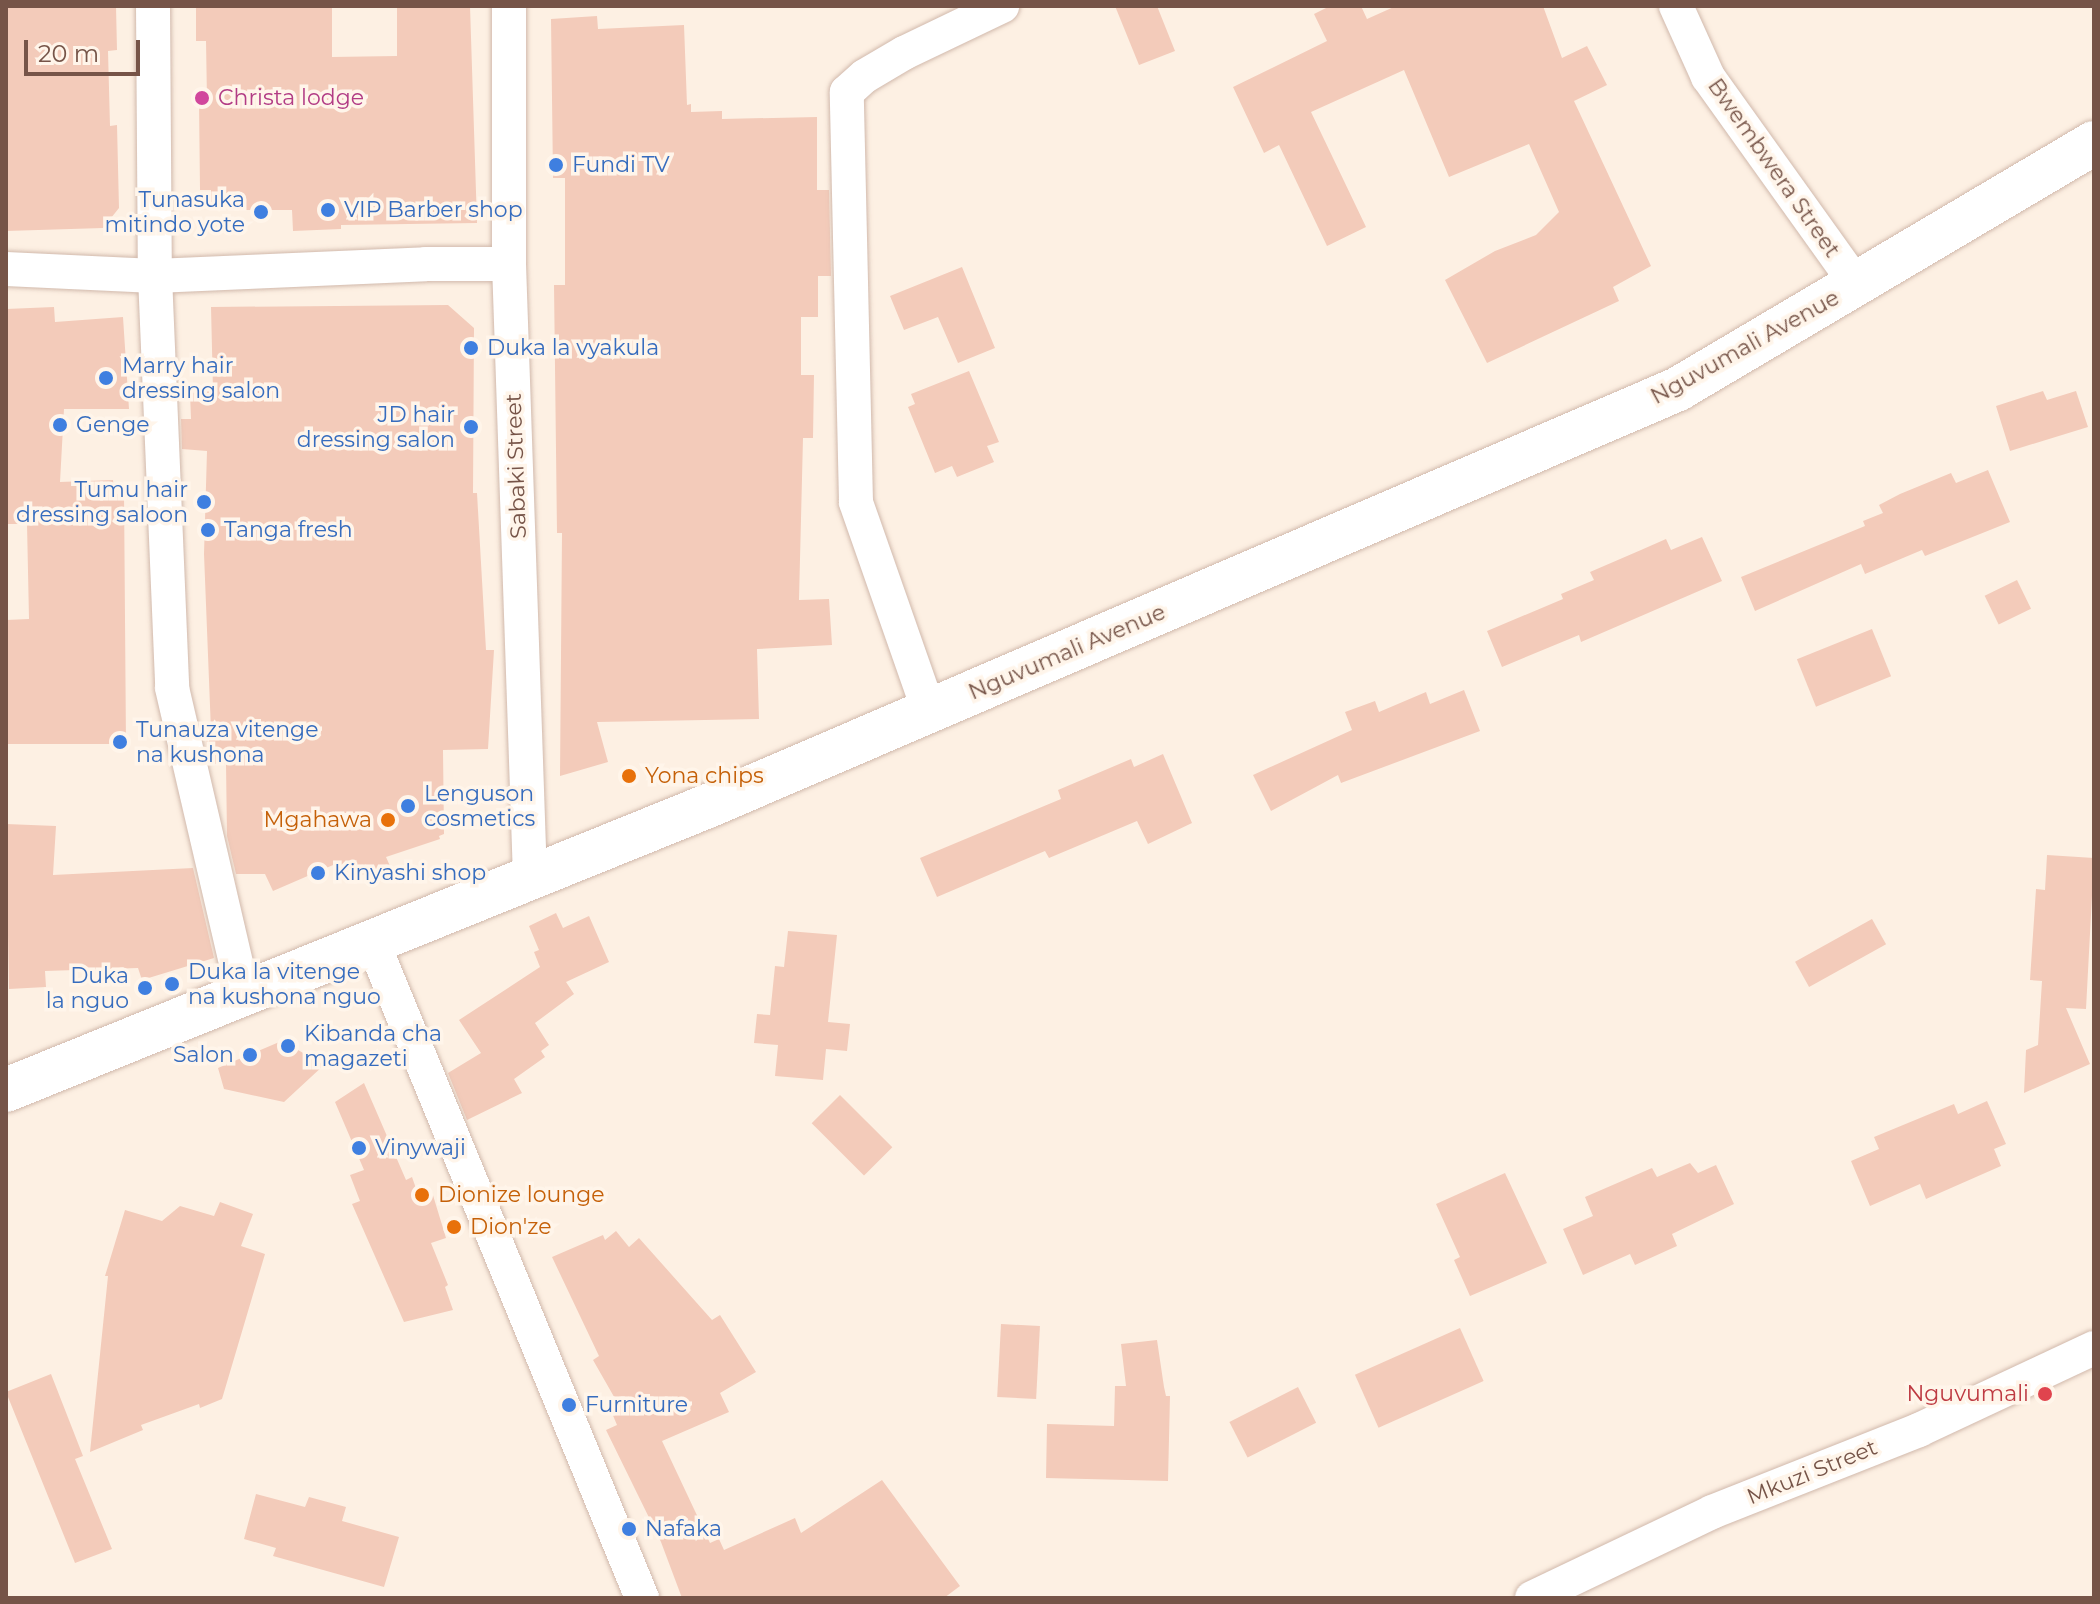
<!DOCTYPE html>
<html>
<head>
<meta charset="utf-8">
<style>
	body { margin:0 }
	#map { position:relative; width:2100px; height:1604px; overflow:hidden; background:#fdf0e3; font-family:Montserrat,sans-serif }
	div>[style] { position:absolute }
	.building>* { inset:0; background:#f3cbba; transform-origin:0 0 }
	.roads { filter:drop-shadow(0 0 2px #d1b9ac) drop-shadow(0 0 2px #d1b9ac) }
	.street>* { height:34px; margin:-17px; padding:0 17px; transform-origin:17px; border-radius:17px; background:#fff }
	.secondary>* { height:44px; margin:-22px; padding:0 22px; transform-origin:22px; border-radius:22px; background:#fff }
	.dots>* { width:22px; height:22px; translate:-50% -50%; box-sizing:border-box; border:4px solid #fff5ea; border-radius:50% }
	span { translate:-50% -50%; white-space:nowrap; text-align:center; line-height:1.15; -webkit-text-stroke:7px #fff5ea; paint-order:stroke }
	.hotel-label { font-size:22px; color:#b23c85 }
	.left { translate:0 -50%; text-align:left }
	.shop-label { font-size:22px; color:#366cbe }
	.right { translate:-100% -50%; text-align:right }
	.street-label { font-size:22px; color:#765448 }
	.food-label { font-size:22px; color:#c56008 }
	.health-label { font-size:22px; color:#be3a42 }
	.frame { position:absolute; inset:0; border:8px solid #765448; pointer-events:none }
	.scale { position:absolute; left:24px; top:40px; width:116px; height:36px; box-sizing:border-box; border:4px solid #765448; border-top:0; padding-left:10px; font-size:24px; line-height:28px; white-space:nowrap; color:#765448; -webkit-text-stroke:6px #fff5ea; paint-order:stroke }
</style>
</head>
<body>
<div id="map">
	<div class="building">
		<div style="clip-path:polygon(6px 6px,116px 6px,117px 50px,108px 51px,110px 126px,117px 125px,119px 208px,103px 228px,6px 231px)"></div>
		<div style="clip-path:polygon(196px 6px,332px 6px,332px 57px,397px 56px,397px 6px,470px 6px,477px 223px,341px 225px,341px 229px,293px 231px,292px 210px,230px 210px,230px 202px,211px 202px,211px 190px,200px 190px,199px 101px,207px 100px,206px 41px,196px 41px)"></div>
		<div style="clip-path:polygon(1115px 6px,1157px 6px,1175px 51px,1139px 65px)"></div>
		<div style="clip-path:polygon(1330px 6px,1361px 6px,1367px 19px,1396px 6px,1543px 6px,1562px 58px,1587px 46px,1607px 85px,1574px 101px,1651px 266px,1613px 287px,1619px 301px,1487px 363px,1445px 280px,1495px 251px,1536px 235px,1559px 212px,1529px 144px,1449px 177px,1404px 70px,1311px 112px,1366px 227px,1327px 246px,1279px 145px,1264px 153px,1233px 87px,1327px 41px,1314px 14px)"></div>
		<div style="clip-path:polygon(597px 16px,598px 29px,684px 25px,687px 105px,691px 104px,691px 112px,722px 111px,722px 119px,817px 117px,817px 190px,829px 190px,831px 276px,818px 276px,818px 317px,801px 317px,801px 375px,814px 375px,813px 438px,803px 438px,799px 600px,829px 599px,832px 645px,757px 649px,759px 719px,597px 722px,608px 762px,560px 776px,562px 533px,557px 533px,554px 285px,565px 285px,565px 178px,553px 178px,551px 19px)"></div>
		<div style="clip-path:polygon(962px 267px,995px 348px,958px 363px,938px 317px,904px 330px,890px 296px)"></div>
		<div style="clip-path:polygon(448px 305px,474px 328px,473px 493px,477px 493px,486px 650px,494px 650px,488px 749px,443px 750px,444px 834px,439px 836px,440px 839px,386px 857px,390px 866px,360px 876px,356px 864px,343px 869px,340px 862px,273px 891px,265px 874px,236px 874px,227px 836px,226px 764px,210px 764px,207px 749px,206px 731px,211px 731px,204px 554px,207px 451px,182px 449px,181px 419px,191px 419px,190px 393px,213px 391px,211px 307px)"></div>
		<div style="clip-path:polygon(54px 307px,55px 322px,123px 317px,129px 409px,64px 409px,60px 482px,113px 480px,114px 491px,124px 491px,126px 744px,6px 744px,6px 620px,29px 619px,27px 524px,6px 524px,6px 309px)"></div>
		<div style="clip-path:polygon(969px 371px,999px 442px,987px 446px,994px 462px,957px 477px,952px 466px,935px 473px,908px 407px,915px 404px,911px 394px)"></div>
		<div style="clip-path:polygon(2043px 391px,2047px 400px,2076px 391px,2088px 427px,2010px 451px,1996px 406px)"></div>
		<div style="clip-path:polygon(1988px 470px,2010px 522px,1925px 556px,1922px 550px,1865px 574px,1861px 564px,1755px 611px,1741px 577px,1865px 526px,1863px 521px,1883px 513px,1879px 505px,1900px 494px,1951px 473px,1956px 483px)"></div>
		<div style="clip-path:polygon(1702px 537px,1722px 581px,1581px 642px,1579px 635px,1502px 667px,1487px 631px,1563px 599px,1561px 594px,1594px 580px,1590px 572px,1641px 550px,1666px 539px,1671px 550px)"></div>
		<div style="left:2017px;top:580px;width:32px;height:36px;rotate:64deg"></div>
		<div style="left:1872px;top:629px;width:51px;height:81px;rotate:68deg"></div>
		<div style="clip-path:polygon(1464px 690px,1480px 731px,1341px 783px,1338px 775px,1271px 811px,1253px 775px,1352px 730px,1345px 712px,1375px 701px,1379px 712px,1426px 692px,1430px 704px)"></div>
		<div style="clip-path:polygon(1163px 754px,1192px 823px,1148px 844px,1137px 821px,1049px 858px,1045px 851px,937px 897px,920px 858px,1061px 799px,1058px 790px,1131px 759px,1134px 767px)"></div>
		<div style="clip-path:polygon(6px 824px,56px 826px,53px 875px,193px 868px,214px 958px,142px 980px,138px 968px,45px 971px,46px 987px,9px 989px)"></div>
		<div style="clip-path:polygon(2047px 855px,2094px 858px,2086px 1009px,2066px 1008px,2090px 1064px,2024px 1093px,2026px 1050px,2038px 1045px,2042px 981px,2030px 980px,2036px 889px,2045px 890px)"></div>
		<div style="clip-path:polygon(556px 913px,563px 928px,589px 916px,609px 962px,566px 982px,574px 994px,535px 1023px,549px 1045px,541px 1051px,545px 1057px,514px 1079px,522px 1093px,467px 1120px,448px 1073px,481px 1053px,459px 1020px,540px 967px,534px 952px,539px 950px,529px 926px)"></div>
		<div style="left:1872px;top:919px;width:29px;height:88px;rotate:61deg"></div>
		<div style="clip-path:polygon(788px 931px,837px 935px,828px 1022px,850px 1024px,847px 1051px,826px 1049px,823px 1080px,775px 1076px,778px 1045px,754px 1043px,757px 1014px,770px 1015px,775px 966px,784px 967px)"></div>
		<div style="clip-path:polygon(291px 1037px,298px 1050px,324px 1065px,284px 1102px,224px 1089px,218px 1068px)"></div>
		<div style="clip-path:polygon(364px 1083px,406px 1180px,412px 1177px,419px 1197px,432px 1192px,446px 1238px,431px 1243px,448px 1285px,445px 1287px,453px 1310px,404px 1322px,352px 1204px,360px 1201px,350px 1175px,364px 1170px,335px 1102px)"></div>
		<div style="left:840px;top:1095px;width:74px;height:40px;rotate:45deg"></div>
		<div style="clip-path:polygon(1987px 1101px,2006px 1144px,1994px 1149px,2001px 1166px,1926px 1199px,1920px 1184px,1870px 1206px,1851px 1161px,1879px 1149px,1874px 1137px,1954px 1104px,1958px 1114px)"></div>
		<div style="clip-path:polygon(1690px 1163px,1698px 1173px,1716px 1165px,1734px 1204px,1672px 1234px,1677px 1246px,1635px 1265px,1630px 1254px,1583px 1275px,1563px 1229px,1593px 1216px,1585px 1197px,1652px 1168px,1657px 1177px)"></div>
		<div style="clip-path:polygon(1505px 1173px,1547px 1263px,1470px 1296px,1454px 1260px,1460px 1257px,1436px 1204px)"></div>
		<div style="clip-path:polygon(220px 1202px,253px 1214px,241px 1246px,265px 1254px,222px 1399px,200px 1408px,199px 1404px,141px 1425px,143px 1430px,90px 1452px,108px 1276px,105px 1276px,125px 1210px,162px 1221px,180px 1206px,214px 1216px)"></div>
		<div style="clip-path:polygon(616px 1231px,629px 1247px,639px 1238px,712px 1320px,720px 1315px,756px 1372px,720px 1393px,729px 1412px,662px 1441px,710px 1543px,719px 1539px,724px 1550px,795px 1518px,801px 1533px,882px 1480px,960px 1586px,944px 1598px,682px 1598px,661px 1542px,606px 1430px,617px 1425px,609px 1406px,617px 1402px,593px 1360px,599px 1356px,552px 1257px,603px 1235px,605px 1240px)"></div>
		<div style="left:1001px;top:1324px;width:39px;height:73px;rotate:3deg"></div>
		<div style="left:1460px;top:1328px;width:58px;height:115px;rotate:66deg"></div>
		<div style="clip-path:polygon(1157px 1340px,1164px 1387px,1166px 1396px,1170px 1396px,1168px 1481px,1046px 1478px,1047px 1424px,1114px 1426px,1115px 1386px,1126px 1386px,1121px 1344px)"></div>
		<div style="clip-path:polygon(51px 1374px,83px 1456px,75px 1459px,112px 1549px,75px 1563px,6px 1392px)"></div>
		<div style="left:1298px;top:1387px;width:40px;height:77px;rotate:63deg"></div>
		<div style="clip-path:polygon(256px 1494px,305px 1507px,309px 1497px,346px 1507px,342px 1521px,399px 1537px,384px 1587px,273px 1556px,276px 1548px,244px 1539px)"></div>
	</div>
	<div class="roads">
		<div class="street">
			<div style="left:153px;top:6px;width:270px;rotate:89.6deg"></div>
			<div style="left:155px;top:276px;width:412px;rotate:87.6deg"></div>
			<div style="left:172px;top:688px;width:314px;rotate:76.9deg"></div>
			<div style="left:509px;top:6px;width:258px;rotate:90deg"></div>
			<div style="left:509px;top:264px;width:614px;rotate:88.04deg"></div>
			<div style="left:1676px;top:6px;width:78px;rotate:65.7deg"></div>
			<div style="left:1708px;top:77px;width:254px;rotate:54.4deg"></div>
			<div style="left:6px;top:269px;width:149px;rotate:2.7deg"></div>
			<div style="left:155px;top:276px;width:271px;rotate:-2.5deg"></div>
			<div style="left:426px;top:264px;width:83px"></div>
			<div style="left:929px;top:711px;width:221px;rotate:-109.3deg"></div>
			<div style="left:856px;top:502px;width:410px;rotate:-91.3deg"></div>
			<div style="left:847px;top:92px;width:24px;rotate:-42deg"></div>
			<div style="left:865px;top:76px;width:45px;rotate:-30.5deg"></div>
			<div style="left:904px;top:53px;width:109px;rotate:-25.6deg"></div>
			<div style="left:373px;top:943px;width:708px;rotate:67.67deg"></div>
			<div style="left:1532px;top:1598px;width:199px;rotate:-25.5deg"></div>
			<div style="left:1712px;top:1512px;width:223px;rotate:-21.6deg"></div>
			<div style="left:1919px;top:1430px;width:193px;rotate:-25.1deg"></div>
		</div>
		<div class="secondary">
			<div style="left:6px;top:1090px;width:757px;rotate:-22.03deg"></div>
			<div style="left:708px;top:806px;width:1056px;rotate:-23.26deg"></div>
			<div style="left:1678px;top:389px;width:483px;rotate:-30.6deg"></div>
		</div>
	</div>
	<div class="dots">
		<div style="left:202px;top:98px;background:#d1479c"></div>
		<div style="left:556px;top:165px;background:#3f7fe0"></div>
		<div style="left:328px;top:210px;background:#3f7fe0"></div>
		<div style="left:261px;top:212px;background:#3f7fe0"></div>
		<div style="left:471px;top:348px;background:#3f7fe0"></div>
		<div style="left:106px;top:378px;background:#3f7fe0"></div>
		<div style="left:60px;top:425px;background:#3f7fe0"></div>
		<div style="left:471px;top:427px;background:#3f7fe0"></div>
		<div style="left:204px;top:502px;background:#3f7fe0"></div>
		<div style="left:208px;top:530px;background:#3f7fe0"></div>
		<div style="left:120px;top:742px;background:#3f7fe0"></div>
		<div style="left:629px;top:776px;background:#e8710a"></div>
		<div style="left:408px;top:806px;background:#3f7fe0"></div>
		<div style="left:388px;top:820px;background:#e8710a"></div>
		<div style="left:318px;top:873px;background:#3f7fe0"></div>
		<div style="left:172px;top:984px;background:#3f7fe0"></div>
		<div style="left:145px;top:988px;background:#3f7fe0"></div>
		<div style="left:288px;top:1046px;background:#3f7fe0"></div>
		<div style="left:250px;top:1055px;background:#3f7fe0"></div>
		<div style="left:359px;top:1148px;background:#3f7fe0"></div>
		<div style="left:422px;top:1195px;background:#e8710a"></div>
		<div style="left:454px;top:1227px;background:#e8710a"></div>
		<div style="left:2045px;top:1394px;background:#e0444e"></div>
		<div style="left:569px;top:1405px;background:#3f7fe0"></div>
		<div style="left:629px;top:1529px;background:#3f7fe0"></div>
	</div>
	<div class="hotel-label">
		<span class="left" style="left:218px;top:98px">Christa lodge</span>
	</div>
	<div class="shop-label">
		<span class="left" style="left:572px;top:165px">Fundi TV</span>
		<span class="right" style="left:245px;top:212px">Tunasuka<br>mitindo yote</span>
		<span class="left" style="left:344px;top:210px">VIP Barber shop</span>
		<span class="left" style="left:487px;top:348px">Duka la vyakula</span>
		<span class="left" style="left:122px;top:378px">Marry hair<br>dressing salon</span>
		<span class="right" style="left:455px;top:427px">JD hair<br>dressing salon</span>
		<span class="left" style="left:76px;top:425px">Genge</span>
		<span class="right" style="left:188px;top:502px">Tumu hair<br>dressing saloon</span>
		<span class="left" style="left:224px;top:530px">Tanga fresh</span>
		<span class="left" style="left:136px;top:742px">Tunauza vitenge<br>na kushona</span>
		<span class="left" style="left:424px;top:806px">Lenguson<br>cosmetics</span>
		<span class="left" style="left:334px;top:873px">Kinyashi shop</span>
		<span class="left" style="left:188px;top:984px">Duka la vitenge<br>na kushona nguo</span>
		<span class="right" style="left:129px;top:988px">Duka<br>la nguo</span>
		<span class="left" style="left:304px;top:1046px">Kibanda cha<br>magazeti</span>
		<span class="right" style="left:234px;top:1055px">Salon</span>
		<span class="left" style="left:375px;top:1148px">Vinywaji</span>
		<span class="left" style="left:585px;top:1405px">Furniture</span>
		<span class="left" style="left:645px;top:1529px">Nafaka</span>
	</div>
	<div class="street-label">
		<span style="left:1774px;top:168px;rotate:55deg">Bwembwera Street</span>
		<span style="left:1745px;top:347px;rotate:-29deg">Nguvumali Avenue</span>
		<span style="left:516px;top:466px;rotate:-92deg">Sabaki Street</span>
		<span style="left:1067px;top:652px;rotate:-23deg">Nguvumali Avenue</span>
		<span style="left:1812px;top:1472px;rotate:-22deg">Mkuzi Street</span>
	</div>
	<div class="food-label">
		<span class="left" style="left:645px;top:776px">Yona chips</span>
		<span class="right" style="left:372px;top:820px">Mgahawa</span>
		<span class="left" style="left:438px;top:1195px">Dionize lounge</span>
		<span class="left" style="left:470px;top:1227px">Dion'ze</span>
	</div>
	<div class="health-label">
		<span class="right" style="left:2029px;top:1394px">Nguvumali</span>
	</div>
	<div class="frame"></div>
	<div class="scale">20 m</div>
</div>
</body>
</html>
